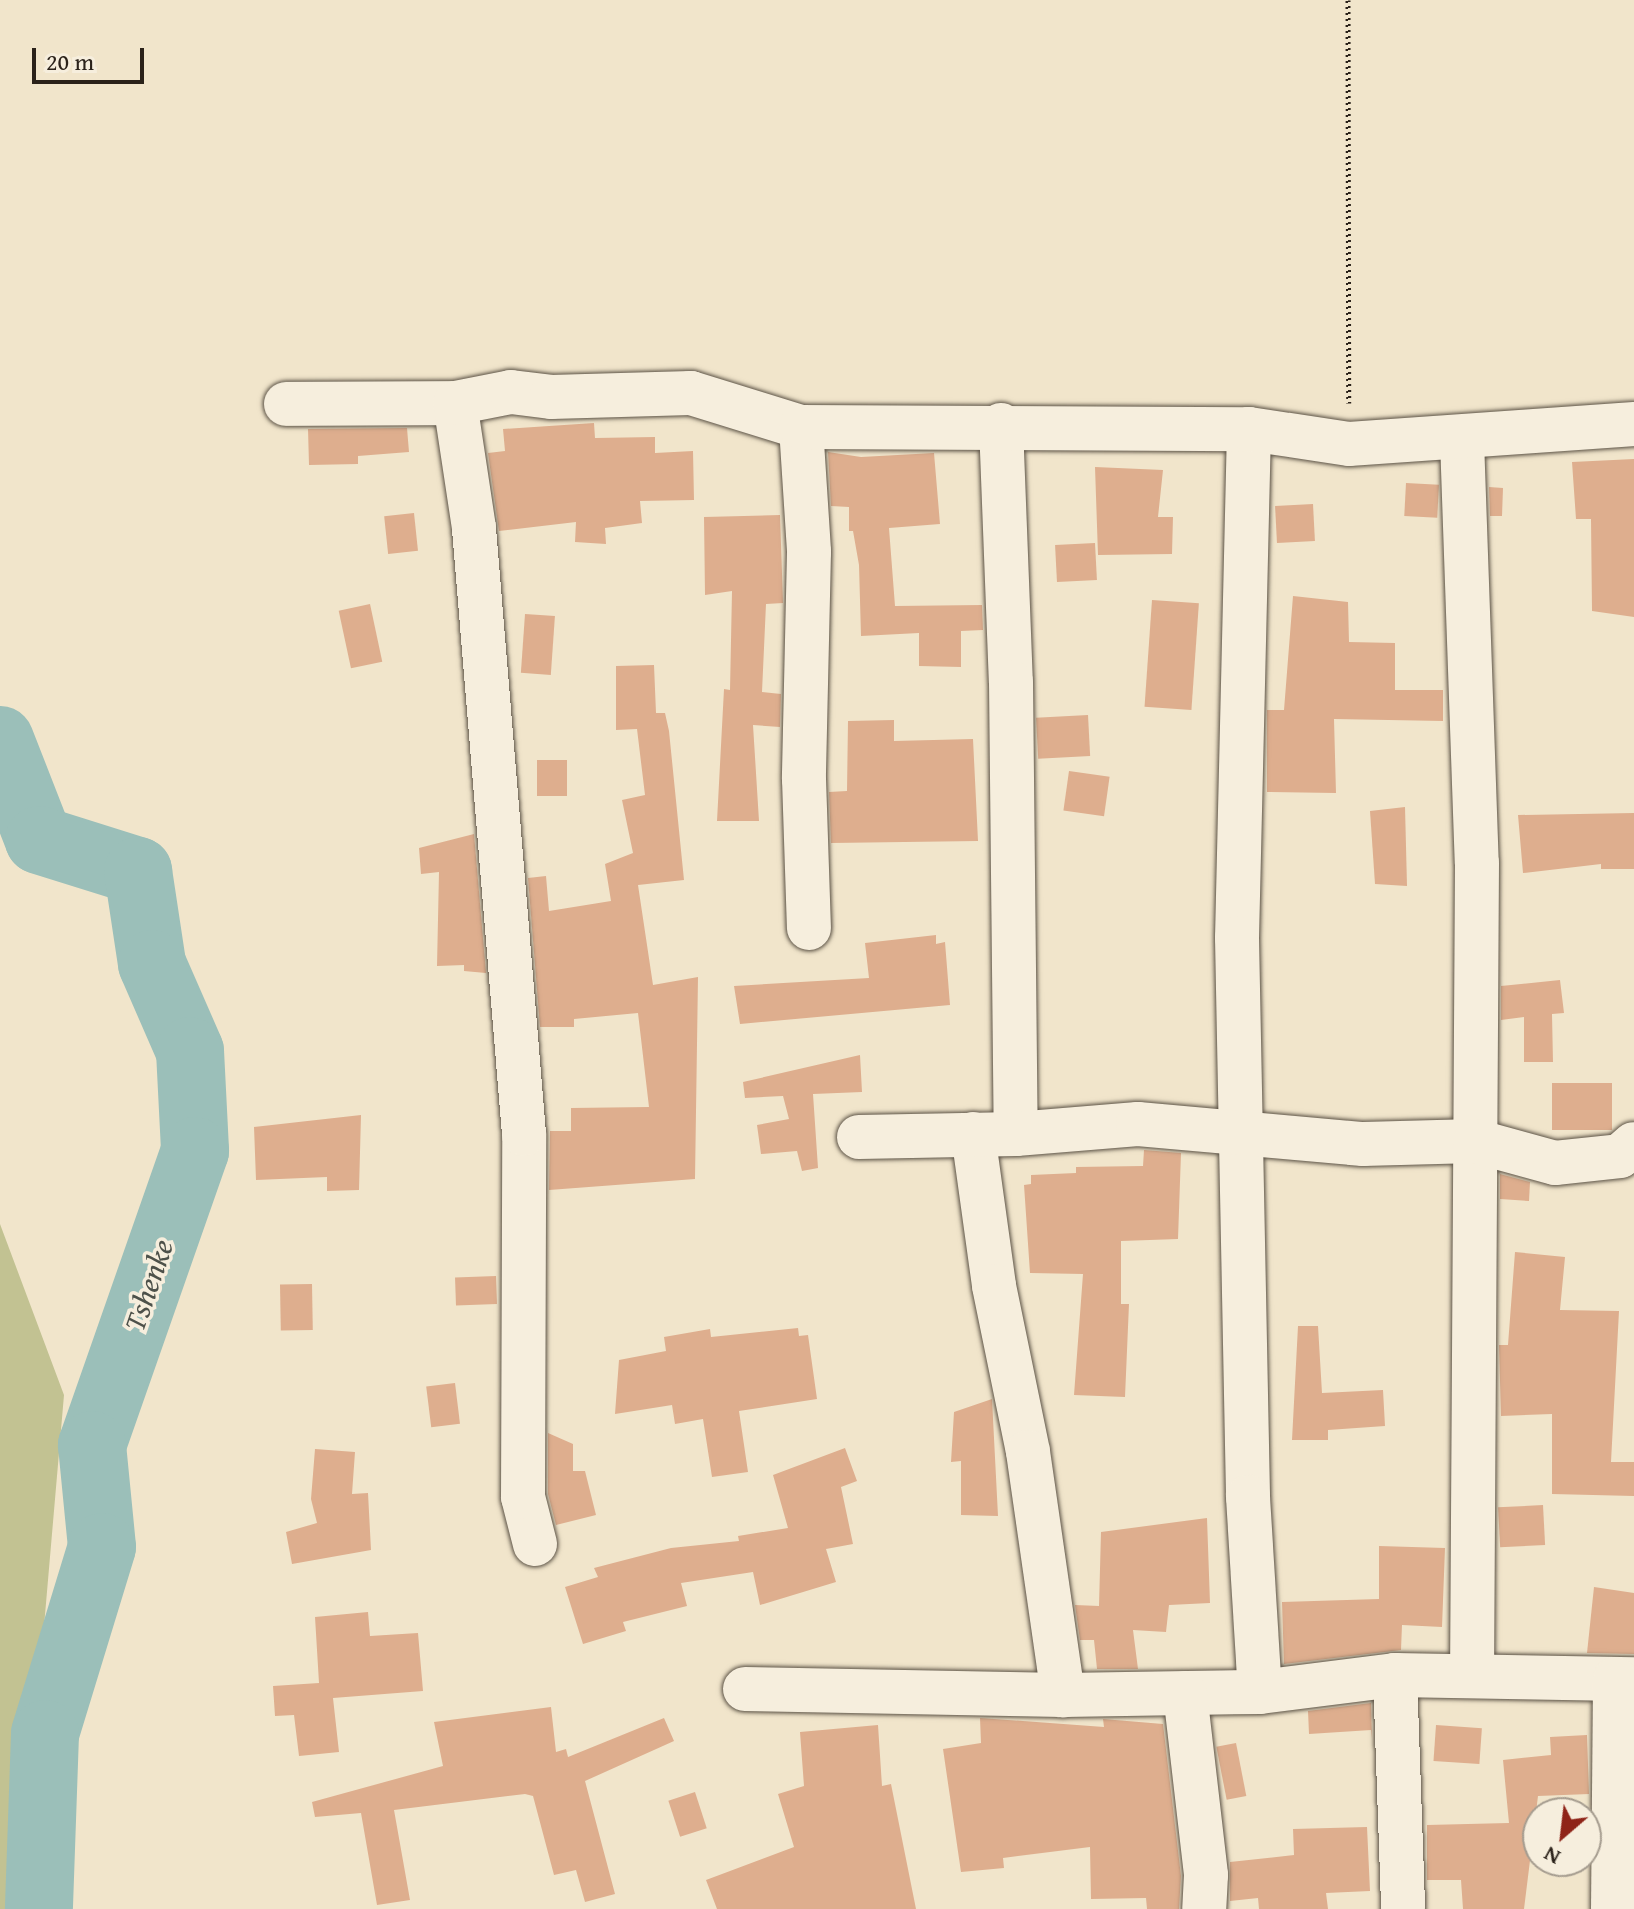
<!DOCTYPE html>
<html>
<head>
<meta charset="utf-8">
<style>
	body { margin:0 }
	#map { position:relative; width:1634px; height:1909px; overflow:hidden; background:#f1e5cb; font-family:"Gentium Book Plus",serif }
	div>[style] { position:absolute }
	.green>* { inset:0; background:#c2c292 }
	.river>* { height:68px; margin:-34px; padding:0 34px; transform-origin:34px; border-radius:34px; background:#9bbfb9 }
	.building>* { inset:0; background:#deae8e; transform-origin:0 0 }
	.path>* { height:5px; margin-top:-2.5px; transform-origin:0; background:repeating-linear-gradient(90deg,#2b221a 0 2px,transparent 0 6px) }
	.roads { filter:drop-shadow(0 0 2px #5c5346) drop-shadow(0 0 2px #5c5346) }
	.minor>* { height:44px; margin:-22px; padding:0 22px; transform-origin:22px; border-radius:22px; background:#f6eedd }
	span { translate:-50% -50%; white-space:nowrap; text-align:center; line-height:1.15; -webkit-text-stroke:7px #f6eedd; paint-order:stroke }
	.water-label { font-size:30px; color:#4d514a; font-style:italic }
	.north { position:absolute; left:1522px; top:1797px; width:80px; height:80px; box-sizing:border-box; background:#f6eedd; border:2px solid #a59c8f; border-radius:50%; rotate:208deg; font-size:22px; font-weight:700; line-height:32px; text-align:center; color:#2b221a }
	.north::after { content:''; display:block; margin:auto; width:28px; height:36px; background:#8f2418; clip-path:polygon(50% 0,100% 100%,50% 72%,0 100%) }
	.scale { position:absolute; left:32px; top:48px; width:112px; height:36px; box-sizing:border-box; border:4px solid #2b221a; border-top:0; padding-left:10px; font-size:24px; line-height:28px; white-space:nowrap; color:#2b221a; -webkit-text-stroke:6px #f6eedd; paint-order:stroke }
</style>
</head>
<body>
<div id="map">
	<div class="green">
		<div style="clip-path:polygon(0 1224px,64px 1395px,34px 1742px,69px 1909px,0 1909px)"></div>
	</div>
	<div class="river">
		<div style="left:0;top:740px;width:107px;rotate:68.7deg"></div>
		<div style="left:39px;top:840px;width:104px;rotate:17.4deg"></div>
		<div style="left:138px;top:871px;width:94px;rotate:81.4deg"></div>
		<div style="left:152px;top:964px;width:95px;rotate:66.4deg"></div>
		<div style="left:190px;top:1051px;width:100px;rotate:87.1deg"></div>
		<div style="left:195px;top:1151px;width:312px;rotate:109.3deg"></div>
		<div style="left:92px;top:1445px;width:102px;rotate:84.4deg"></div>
		<div style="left:102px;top:1547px;width:195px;rotate:107deg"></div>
		<div style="left:45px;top:1734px;width:175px;rotate:92deg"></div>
	</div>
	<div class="building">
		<div style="clip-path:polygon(594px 423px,595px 438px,655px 437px,655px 453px,693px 451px,694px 500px,640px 501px,642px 523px,605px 528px,606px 544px,575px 542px,576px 522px,499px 531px,488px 453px,505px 451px,503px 429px)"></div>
		<div style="clip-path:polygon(407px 428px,409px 452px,358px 456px,358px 464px,309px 465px,308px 429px)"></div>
		<div style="clip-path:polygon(828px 452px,861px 457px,934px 453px,940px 524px,889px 528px,895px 606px,982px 605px,983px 630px,961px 631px,961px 667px,919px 666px,919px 633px,861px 636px,859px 565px,853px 531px,849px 531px,849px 507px,831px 506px)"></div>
		<div style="clip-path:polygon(1634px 459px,1634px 617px,1592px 611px,1591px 519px,1576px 519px,1572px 462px)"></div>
		<div style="clip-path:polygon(1095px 467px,1163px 470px,1158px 517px,1173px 517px,1172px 554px,1098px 555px)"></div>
		<div style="left:1406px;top:483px;width:33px;height:33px;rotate:3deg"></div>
		<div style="clip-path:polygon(1489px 487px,1503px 488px,1502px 516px,1490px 516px)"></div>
		<div style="left:1313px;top:504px;width:37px;height:38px;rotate:87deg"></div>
		<div style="left:414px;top:513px;width:38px;height:30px;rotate:84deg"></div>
		<div style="clip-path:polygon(780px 515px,783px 603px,766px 604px,762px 692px,781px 694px,780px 727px,753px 725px,759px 821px,717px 821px,724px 689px,730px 690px,732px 591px,705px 595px,704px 517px)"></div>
		<div style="left:1095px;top:543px;width:37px;height:40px;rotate:87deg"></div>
		<div style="clip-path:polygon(1293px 596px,1348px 602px,1349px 642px,1395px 643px,1395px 690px,1443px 690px,1443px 721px,1334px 719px,1336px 793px,1267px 792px,1267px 710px,1284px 710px)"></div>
		<div style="left:1152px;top:600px;width:47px;height:107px;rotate:4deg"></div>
		<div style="left:370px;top:604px;width:59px;height:32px;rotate:78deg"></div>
		<div style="left:525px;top:614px;width:30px;height:59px;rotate:4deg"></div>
		<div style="clip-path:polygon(654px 665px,656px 713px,665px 713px,669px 731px,684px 880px,638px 885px,653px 985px,698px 977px,695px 1179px,549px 1190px,550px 1131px,571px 1131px,571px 1108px,649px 1107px,638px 1013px,574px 1019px,574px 1027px,540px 1027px,528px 878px,546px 876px,549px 911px,611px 901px,605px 864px,633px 853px,622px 800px,645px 795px,637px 729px,616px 730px,616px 666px)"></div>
		<div style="left:1088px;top:715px;width:41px;height:52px;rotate:87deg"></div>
		<div style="clip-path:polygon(894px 720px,894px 741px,973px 739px,978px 841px,831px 843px,829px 792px,847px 791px,848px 721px)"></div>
		<div style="left:537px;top:760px;width:30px;height:36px"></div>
		<div style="left:1069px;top:771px;width:41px;height:40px;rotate:8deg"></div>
		<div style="clip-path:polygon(1405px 807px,1407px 886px,1375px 884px,1370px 811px)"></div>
		<div style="clip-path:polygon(1634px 813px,1634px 869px,1601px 869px,1601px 864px,1523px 873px,1518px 815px)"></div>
		<div style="clip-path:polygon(474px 834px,486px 973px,464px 971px,464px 965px,437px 966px,439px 872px,421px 874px,419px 848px)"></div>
		<div style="clip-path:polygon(936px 935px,936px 944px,945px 942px,950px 1005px,740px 1024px,734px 986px,869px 978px,865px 943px)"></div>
		<div style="clip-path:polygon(1560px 980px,1564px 1013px,1552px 1014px,1553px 1062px,1524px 1062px,1524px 1017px,1501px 1020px,1501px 986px)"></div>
		<div style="clip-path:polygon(860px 1055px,862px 1092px,813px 1094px,818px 1168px,802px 1171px,797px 1151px,761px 1154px,757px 1125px,789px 1119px,783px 1096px,745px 1098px,743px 1082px)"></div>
		<div style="left:1552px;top:1083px;width:60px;height:47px"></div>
		<div style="clip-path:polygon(361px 1115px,359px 1190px,327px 1191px,327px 1177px,256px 1180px,254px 1127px)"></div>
		<div style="clip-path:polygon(1144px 1150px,1181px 1153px,1178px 1239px,1121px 1241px,1121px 1304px,1129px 1304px,1125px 1397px,1074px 1395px,1083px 1274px,1030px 1273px,1024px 1185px,1031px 1184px,1031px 1175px,1076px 1173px,1076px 1167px,1143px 1166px)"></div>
		<div style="clip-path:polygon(1500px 1174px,1530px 1182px,1529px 1201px,1500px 1199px)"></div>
		<div style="clip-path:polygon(1515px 1252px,1565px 1257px,1560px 1310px,1619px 1311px,1611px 1462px,1634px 1462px,1634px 1496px,1552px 1494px,1552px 1414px,1501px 1416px,1499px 1345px,1508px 1345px)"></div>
		<div style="left:496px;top:1276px;width:28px;height:41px;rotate:88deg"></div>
		<div style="left:312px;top:1284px;width:46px;height:32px;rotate:89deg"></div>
		<div style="clip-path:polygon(1298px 1326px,1318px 1326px,1322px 1393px,1383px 1390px,1385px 1426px,1328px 1430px,1328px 1440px,1292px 1440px)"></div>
		<div style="clip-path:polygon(798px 1328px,799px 1336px,808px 1335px,817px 1399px,739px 1411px,748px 1472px,712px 1477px,703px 1419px,675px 1424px,672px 1405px,615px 1414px,619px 1360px,666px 1351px,664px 1337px,710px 1329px,711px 1337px)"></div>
		<div style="left:455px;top:1383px;width:41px;height:29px;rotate:83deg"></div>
		<div style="clip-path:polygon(992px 1399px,998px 1516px,961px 1515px,961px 1461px,951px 1462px,954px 1412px)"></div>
		<div style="clip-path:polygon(548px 1433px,573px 1444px,573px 1471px,585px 1471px,596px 1515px,556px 1525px,548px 1494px)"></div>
		<div style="clip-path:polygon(845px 1448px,857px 1481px,841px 1487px,853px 1544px,826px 1549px,836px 1582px,760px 1605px,753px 1572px,681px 1583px,687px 1606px,623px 1622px,626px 1631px,583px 1644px,565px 1587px,598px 1577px,594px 1568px,671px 1548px,739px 1541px,738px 1536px,788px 1528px,773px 1475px)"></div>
		<div style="clip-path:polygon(315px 1449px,355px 1452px,352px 1494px,368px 1493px,371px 1550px,292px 1564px,286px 1532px,317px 1523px,311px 1499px)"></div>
		<div style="left:1543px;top:1505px;width:40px;height:45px;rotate:87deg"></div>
		<div style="clip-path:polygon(1207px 1518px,1210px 1603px,1169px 1605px,1166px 1632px,1133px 1630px,1138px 1669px,1097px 1669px,1094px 1640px,1080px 1640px,1075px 1605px,1099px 1606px,1101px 1532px)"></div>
		<div style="clip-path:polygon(1379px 1546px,1445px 1548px,1442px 1627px,1402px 1625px,1401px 1650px,1284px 1664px,1282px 1602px,1379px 1599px)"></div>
		<div style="clip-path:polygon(1594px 1587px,1634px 1593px,1634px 1654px,1587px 1653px)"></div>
		<div style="clip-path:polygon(368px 1612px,370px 1636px,418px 1633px,423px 1691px,333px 1698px,339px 1752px,299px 1756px,294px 1715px,275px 1716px,273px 1686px,319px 1683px,315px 1617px)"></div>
		<div style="clip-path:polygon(1371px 1703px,1372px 1739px,1371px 1730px,1309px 1734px,1308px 1711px)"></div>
		<div style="clip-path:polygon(551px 1707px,556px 1752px,566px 1749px,568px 1757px,664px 1718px,674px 1741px,585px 1781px,615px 1894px,585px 1902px,576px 1870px,554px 1875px,533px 1796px,525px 1794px,394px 1810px,410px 1900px,377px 1905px,361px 1813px,315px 1817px,312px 1802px,443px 1766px,434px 1722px)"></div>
		<div style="clip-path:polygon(980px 1718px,1104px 1727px,1103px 1719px,1163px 1724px,1181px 1876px,1179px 1909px,1147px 1909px,1146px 1898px,1091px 1899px,1090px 1847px,1003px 1858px,1004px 1868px,961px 1872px,943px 1749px,981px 1743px)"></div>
		<div style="clip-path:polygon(878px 1725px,882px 1786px,891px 1784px,916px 1909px,717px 1909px,706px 1880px,794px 1847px,778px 1794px,804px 1786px,800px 1732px)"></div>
		<div style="left:1436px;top:1725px;width:46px;height:36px;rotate:4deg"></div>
		<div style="clip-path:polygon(1587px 1735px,1589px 1794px,1538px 1796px,1524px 1909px,1463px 1909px,1461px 1880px,1427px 1880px,1427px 1825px,1509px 1823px,1503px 1760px,1551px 1755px,1550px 1737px)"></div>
		<div style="left:1236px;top:1743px;width:54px;height:20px;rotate:79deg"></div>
		<div style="left:695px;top:1792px;width:38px;height:28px;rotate:72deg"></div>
		<div style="clip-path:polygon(1367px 1827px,1370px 1891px,1326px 1893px,1328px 1909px,1259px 1909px,1258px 1898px,1230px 1901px,1230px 1862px,1294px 1855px,1293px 1829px)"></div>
	</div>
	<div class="path">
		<div style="left:1348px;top:0;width:403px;rotate:89.9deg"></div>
	</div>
	<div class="roads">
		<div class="minor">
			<div style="left:286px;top:404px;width:169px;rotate:-0.3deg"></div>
			<div style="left:1001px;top:425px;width:257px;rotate:87.8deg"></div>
			<div style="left:1011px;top:682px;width:452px;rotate:89.4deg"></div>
			<div style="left:801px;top:427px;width:125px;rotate:86.3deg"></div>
			<div style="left:809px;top:552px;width:227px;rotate:91.3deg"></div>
			<div style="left:804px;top:779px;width:149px;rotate:88.1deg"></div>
			<div style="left:1249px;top:429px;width:509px;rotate:91.35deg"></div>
			<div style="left:1237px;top:938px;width:559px;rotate:88.87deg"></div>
			<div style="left:1248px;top:1497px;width:195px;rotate:86.5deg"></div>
			<div style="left:1462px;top:440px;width:423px;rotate:88deg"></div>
			<div style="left:1477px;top:863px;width:811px;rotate:90.35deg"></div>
			<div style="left:973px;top:1134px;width:153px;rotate:82.1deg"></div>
			<div style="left:994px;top:1286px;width:169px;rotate:78.4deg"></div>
			<div style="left:1028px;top:1452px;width:246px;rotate:81.8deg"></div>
			<div style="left:859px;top:1137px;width:157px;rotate:-1.1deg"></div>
			<div style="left:1016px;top:1134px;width:122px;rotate:-4.7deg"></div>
			<div style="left:1138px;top:1124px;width:226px;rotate:5.1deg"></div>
			<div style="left:1363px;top:1144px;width:112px;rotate:-1.5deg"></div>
			<div style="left:1475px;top:1141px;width:83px;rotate:15.4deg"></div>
			<div style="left:1555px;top:1163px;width:65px;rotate:-6.1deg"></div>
			<div style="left:1620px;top:1156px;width:18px;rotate:-41deg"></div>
			<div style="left:535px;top:1544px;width:49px;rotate:-104.3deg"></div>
			<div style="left:523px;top:1497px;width:363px;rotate:-89.8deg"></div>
			<div style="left:524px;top:1134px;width:608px;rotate:-94.72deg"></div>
			<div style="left:474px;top:528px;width:126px;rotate:-98.6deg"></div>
			<div style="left:455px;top:403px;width:57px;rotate:-11.1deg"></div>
			<div style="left:511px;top:392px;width:40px;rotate:7.1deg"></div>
			<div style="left:551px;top:397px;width:140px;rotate:-1.6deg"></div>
			<div style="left:691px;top:393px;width:115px;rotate:17.2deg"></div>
			<div style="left:801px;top:427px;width:448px;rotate:0.3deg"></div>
			<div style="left:1249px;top:429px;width:101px;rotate:8.5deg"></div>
			<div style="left:1349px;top:444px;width:286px;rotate:-4deg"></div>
			<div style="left:1395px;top:1675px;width:234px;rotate:88deg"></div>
			<div style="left:745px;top:1689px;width:318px;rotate:1.1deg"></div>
			<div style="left:1063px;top:1695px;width:197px;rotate:-0.9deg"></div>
			<div style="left:1260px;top:1692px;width:136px;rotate:-7.2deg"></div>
			<div style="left:1395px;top:1675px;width:239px;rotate:1deg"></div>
			<div style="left:1185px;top:1693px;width:183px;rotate:83.4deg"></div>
			<div style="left:1206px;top:1875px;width:34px;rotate:93deg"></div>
			<div style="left:1613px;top:1909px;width:230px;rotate:-89.5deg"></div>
		</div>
	</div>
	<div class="water-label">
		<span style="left:148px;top:1285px;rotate:-71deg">Tshenke</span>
	</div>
	<div class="north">N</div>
	<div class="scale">20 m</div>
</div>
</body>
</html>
